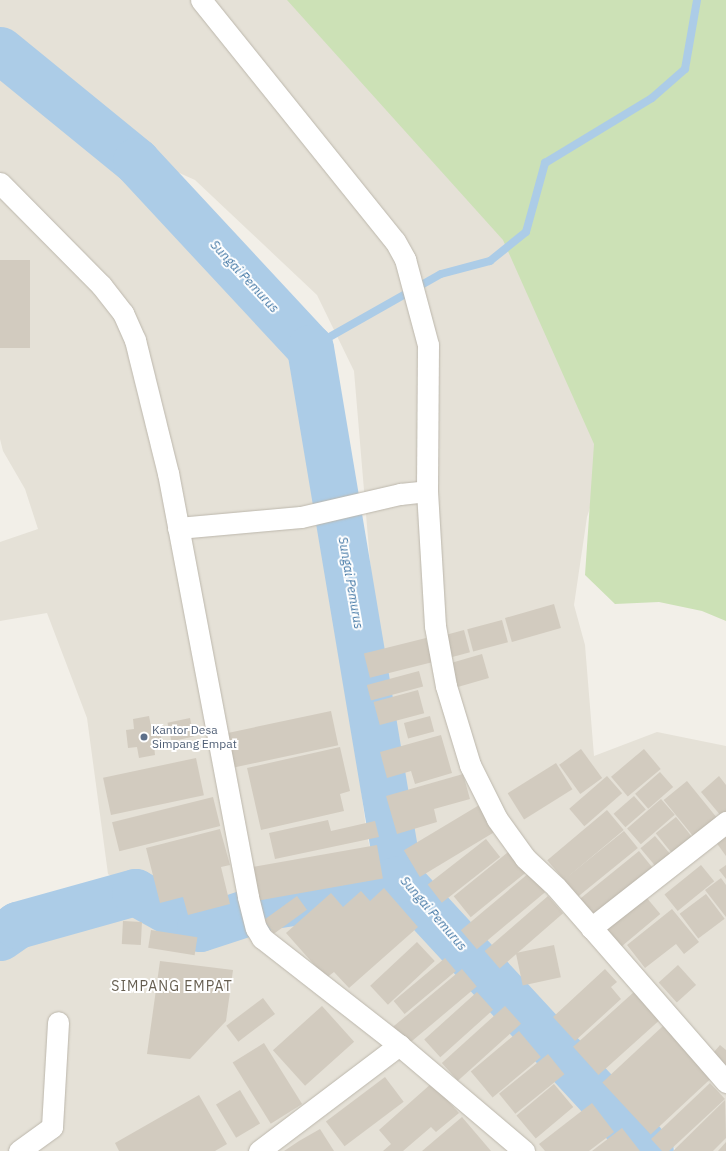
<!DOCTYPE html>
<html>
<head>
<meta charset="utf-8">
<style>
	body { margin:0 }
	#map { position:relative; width:726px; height:1151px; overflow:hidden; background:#f2efe8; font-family:"IBM Plex Sans",sans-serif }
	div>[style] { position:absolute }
	.residential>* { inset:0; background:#e5e1d7 }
	.green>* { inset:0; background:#cce1b6 }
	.stream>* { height:8px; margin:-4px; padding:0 4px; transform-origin:4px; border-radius:4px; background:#accce7 }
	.river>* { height:47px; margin:-23.5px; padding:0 23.5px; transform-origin:23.5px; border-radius:23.5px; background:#accce7 }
	.building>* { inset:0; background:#d2cbbf; transform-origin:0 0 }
	.roads { filter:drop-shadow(0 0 1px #bcb7ac) drop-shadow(0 0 1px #bcb7ac) }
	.minor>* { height:21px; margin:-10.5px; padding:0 10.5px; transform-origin:10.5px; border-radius:10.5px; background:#fff }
	.dots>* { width:11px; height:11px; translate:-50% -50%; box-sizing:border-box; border:2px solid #fff; border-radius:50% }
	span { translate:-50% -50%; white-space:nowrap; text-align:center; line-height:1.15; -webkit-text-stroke:4px #fff; paint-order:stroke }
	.service-label { font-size:12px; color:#4e5e75 }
	.left { translate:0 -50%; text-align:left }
	.water-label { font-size:13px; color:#3e74a3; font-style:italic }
	.quarter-label { font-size:14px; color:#665e50; letter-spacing:1px }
</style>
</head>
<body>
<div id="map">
	<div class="residential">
		<div style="clip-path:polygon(0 0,303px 0,577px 278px,613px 437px,587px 517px,574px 605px,585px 645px,594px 756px,657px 732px,726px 746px,726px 1151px,677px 1151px,562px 1033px,412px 902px,384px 821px,368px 738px,378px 657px,354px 371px,317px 295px,195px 180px,119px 146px,49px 100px,0 43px)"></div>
		<div style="clip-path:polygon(0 68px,210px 239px,239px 273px,303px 380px,314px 419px,367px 836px,378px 877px,389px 895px,635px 1151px,0 1151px,0 950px,22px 933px,115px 900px,194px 934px,108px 874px,87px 718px,47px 613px,0 621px,0 542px,38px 529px,25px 489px,3px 451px,0 439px)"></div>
	</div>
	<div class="green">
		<div style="clip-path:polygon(287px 0,726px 0,726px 621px,702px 611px,659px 602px,615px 604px,585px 575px,594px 444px,503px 240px)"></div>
	</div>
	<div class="stream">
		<div style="left:310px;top:348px;width:150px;rotate:-29.5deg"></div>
		<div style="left:441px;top:274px;width:51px;rotate:-14.9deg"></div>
		<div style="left:490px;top:261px;width:46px;rotate:-38.9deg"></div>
		<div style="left:526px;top:232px;width:72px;rotate:-74.6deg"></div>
		<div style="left:545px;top:163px;width:125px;rotate:-31.3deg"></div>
		<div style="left:652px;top:98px;width:44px;rotate:-41.3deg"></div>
		<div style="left:685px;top:69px;width:70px;rotate:-80.1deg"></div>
	</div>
	<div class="river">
		<div style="left:0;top:50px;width:176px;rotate:39.2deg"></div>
		<div style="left:136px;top:161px;width:255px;rotate:47.1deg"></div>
		<div style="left:310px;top:348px;width:538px;rotate:80.49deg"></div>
		<div style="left:399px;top:879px;width:370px;rotate:47.3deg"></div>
		<div style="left:0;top:937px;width:21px;rotate:-35deg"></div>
		<div style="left:17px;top:925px;width:123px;rotate:-15.6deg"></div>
		<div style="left:135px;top:892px;width:74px;rotate:29deg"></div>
		<div style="left:200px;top:928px;width:71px;rotate:-18.2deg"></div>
		<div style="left:267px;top:906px;width:89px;rotate:-9deg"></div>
		<div style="left:355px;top:892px;width:46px;rotate:-16.5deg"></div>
	</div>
	<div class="building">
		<div style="left:30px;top:260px;width:88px;height:30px;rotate:90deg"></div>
		<div style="left:554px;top:604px;width:25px;height:51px;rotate:74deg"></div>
		<div style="left:502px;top:620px;width:23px;height:36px;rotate:75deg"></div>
		<div style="left:464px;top:630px;width:23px;height:24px;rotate:75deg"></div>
		<div style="left:426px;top:638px;width:25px;height:64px;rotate:76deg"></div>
		<div style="left:482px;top:654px;width:25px;height:35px;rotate:74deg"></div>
		<div style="left:419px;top:671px;width:16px;height:54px;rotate:75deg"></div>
		<div style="left:418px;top:690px;width:24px;height:46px;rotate:75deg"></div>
		<div style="left:331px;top:711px;width:35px;height:109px;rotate:78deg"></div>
		<div style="clip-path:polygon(149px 716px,151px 726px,159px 725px,162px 743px,154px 745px,155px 755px,139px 758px,137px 747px,128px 748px,126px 730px,134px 729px,133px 719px)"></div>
		<div style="left:430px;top:716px;width:16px;height:27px;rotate:75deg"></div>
		<div style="left:190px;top:718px;width:19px;height:23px;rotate:78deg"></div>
		<div style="clip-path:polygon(441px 735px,452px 773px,415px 784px,411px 771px,387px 778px,380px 752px)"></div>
		<div style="clip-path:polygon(340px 747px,350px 791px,340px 794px,344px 811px,261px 830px,247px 768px)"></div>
		<div style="left:581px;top:749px;width:36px;height:27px;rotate:54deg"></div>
		<div style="left:644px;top:749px;width:26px;height:43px;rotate:50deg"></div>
		<div style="left:196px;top:758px;width:38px;height:95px;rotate:78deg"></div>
		<div style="left:556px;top:763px;width:31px;height:57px;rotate:58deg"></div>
		<div style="left:660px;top:772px;width:20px;height:33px;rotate:49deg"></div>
		<div style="clip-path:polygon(463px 774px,470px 799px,434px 809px,437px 822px,397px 834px,386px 796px)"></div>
		<div style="left:607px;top:776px;width:23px;height:50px;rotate:49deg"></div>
		<div style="clip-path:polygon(719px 776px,726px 785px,726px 812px,721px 816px,701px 792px)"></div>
		<div style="left:687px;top:781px;width:50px;height:30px;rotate:51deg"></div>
		<div style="left:634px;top:796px;width:18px;height:27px;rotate:49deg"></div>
		<div style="left:213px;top:797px;width:30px;height:104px;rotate:76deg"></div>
		<div style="left:661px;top:799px;width:21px;height:45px;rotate:49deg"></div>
		<div style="left:481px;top:804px;width:31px;height:90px;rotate:59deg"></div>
		<div style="left:607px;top:810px;width:26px;height:78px;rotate:50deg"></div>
		<div style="left:676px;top:817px;width:33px;height:26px;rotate:51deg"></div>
		<div style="clip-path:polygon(328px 820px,331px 831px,375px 821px,379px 837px,275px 859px,269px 833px)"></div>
		<div style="clip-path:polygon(726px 828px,726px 856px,713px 838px)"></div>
		<div style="clip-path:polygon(220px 829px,230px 865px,221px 867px,230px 904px,188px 915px,183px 897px,160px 903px,146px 848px)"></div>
		<div style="left:624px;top:831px;width:22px;height:80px;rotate:51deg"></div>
		<div style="left:655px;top:836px;width:31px;height:19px;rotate:50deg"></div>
		<div style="left:486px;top:839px;width:23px;height:74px;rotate:52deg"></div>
		<div style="left:377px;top:845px;width:34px;height:129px;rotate:80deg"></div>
		<div style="left:512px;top:849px;width:27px;height:75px;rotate:51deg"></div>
		<div style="left:639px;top:851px;width:26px;height:77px;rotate:51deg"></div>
		<div style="left:701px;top:865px;width:21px;height:47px;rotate:51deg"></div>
		<div style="clip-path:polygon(726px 865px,726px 879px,719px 870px)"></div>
		<div style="left:529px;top:873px;width:25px;height:89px;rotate:50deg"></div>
		<div style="clip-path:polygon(721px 878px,726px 885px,726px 917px,705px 890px)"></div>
		<div style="clip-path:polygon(384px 888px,418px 927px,349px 988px,334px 972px,326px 978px,286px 933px,331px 893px,343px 907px,361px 891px,370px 901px)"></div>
		<div style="left:641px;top:891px;width:30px;height:55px;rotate:50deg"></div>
		<div style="left:706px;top:894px;width:31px;height:33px;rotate:53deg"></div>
		<div style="left:297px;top:896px;width:17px;height:41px;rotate:54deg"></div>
		<div style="left:548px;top:896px;width:23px;height:84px;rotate:49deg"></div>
		<div style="clip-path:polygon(672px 909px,699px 942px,684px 954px,676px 944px,645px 968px,627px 945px)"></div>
		<div style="left:123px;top:921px;width:19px;height:23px;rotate:3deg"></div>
		<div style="left:151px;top:930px;width:47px;height:18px;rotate:9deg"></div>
		<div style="left:417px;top:942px;width:26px;height:64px;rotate:47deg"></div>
		<div style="left:554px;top:945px;width:33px;height:39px;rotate:78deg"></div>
		<div style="left:445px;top:958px;width:17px;height:67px;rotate:50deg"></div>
		<div style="clip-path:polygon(160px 961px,233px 970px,226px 1021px,190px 1059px,147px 1054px)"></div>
		<div style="left:678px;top:965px;width:27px;height:26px;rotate:48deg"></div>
		<div style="left:462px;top:969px;width:23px;height:90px;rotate:50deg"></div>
		<div style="clip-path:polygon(605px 969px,617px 982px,611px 987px,621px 999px,575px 1041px,553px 1017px)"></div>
		<div style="left:477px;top:992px;width:24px;height:71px;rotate:48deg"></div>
		<div style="left:634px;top:992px;width:38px;height:82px;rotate:48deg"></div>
		<div style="left:263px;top:998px;width:20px;height:46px;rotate:53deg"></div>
		<div style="left:322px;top:1006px;width:48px;height:66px;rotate:48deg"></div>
		<div style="left:505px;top:1006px;width:24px;height:85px;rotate:48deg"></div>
		<div style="left:663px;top:1026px;width:71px;height:83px;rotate:47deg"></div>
		<div style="left:519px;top:1031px;width:34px;height:63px;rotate:50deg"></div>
		<div style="left:264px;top:1043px;width:72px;height:37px;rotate:58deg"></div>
		<div style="clip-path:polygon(720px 1045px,726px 1050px,726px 1074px,708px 1059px)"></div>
		<div style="left:548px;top:1054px;width:26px;height:63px;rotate:51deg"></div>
		<div style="left:385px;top:1077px;width:31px;height:74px;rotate:53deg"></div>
		<div style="clip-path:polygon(432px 1083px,459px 1113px,436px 1132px,431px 1127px,403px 1151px,383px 1151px,391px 1144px,379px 1130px)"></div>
		<div style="clip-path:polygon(710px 1083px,725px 1099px,669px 1151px,662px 1151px,651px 1139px)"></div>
		<div style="left:554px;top:1084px;width:30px;height:49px;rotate:50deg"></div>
		<div style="left:240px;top:1090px;width:39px;height:28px;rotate:59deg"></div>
		<div style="clip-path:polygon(199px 1095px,227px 1144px,215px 1151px,119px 1151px,115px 1143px)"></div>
		<div style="clip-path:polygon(725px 1100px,726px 1138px,713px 1151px,673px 1151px)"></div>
		<div style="clip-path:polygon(592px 1103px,614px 1132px,589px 1151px,545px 1151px,539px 1144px)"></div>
		<div style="clip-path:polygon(462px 1117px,491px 1151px,422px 1151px)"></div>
		<div style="clip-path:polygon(622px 1128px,640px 1151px,592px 1151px)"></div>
		<div style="clip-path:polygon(320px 1129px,334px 1151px,284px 1151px,299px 1141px)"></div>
		<div style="clip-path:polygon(726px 1142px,726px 1151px,718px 1151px)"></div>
	</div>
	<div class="roads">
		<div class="minor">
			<div style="left:201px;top:0;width:309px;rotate:51.2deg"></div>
			<div style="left:395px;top:241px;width:21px;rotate:61deg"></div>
			<div style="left:405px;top:259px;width:89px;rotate:75deg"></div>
			<div style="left:428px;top:345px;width:146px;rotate:90.4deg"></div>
			<div style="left:427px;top:491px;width:135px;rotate:86.6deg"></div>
			<div style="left:435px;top:626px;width:61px;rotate:79.6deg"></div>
			<div style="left:446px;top:686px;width:83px;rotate:73.1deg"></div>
			<div style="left:470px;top:765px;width:60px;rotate:63.4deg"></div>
			<div style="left:497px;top:819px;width:48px;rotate:54.3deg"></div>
			<div style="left:525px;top:858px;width:42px;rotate:43.1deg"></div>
			<div style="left:556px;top:887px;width:259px;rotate:48.9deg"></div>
			<div style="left:0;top:183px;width:144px;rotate:45.3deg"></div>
			<div style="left:101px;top:285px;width:36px;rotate:52deg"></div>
			<div style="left:123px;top:313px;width:30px;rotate:66deg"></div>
			<div style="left:135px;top:340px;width:137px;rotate:76.1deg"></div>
			<div style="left:168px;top:473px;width:431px;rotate:79.3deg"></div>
			<div style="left:248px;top:897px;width:32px;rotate:76deg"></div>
			<div style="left:256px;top:928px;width:12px;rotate:59deg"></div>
			<div style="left:262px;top:938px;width:174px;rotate:38deg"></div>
			<div style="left:399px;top:1045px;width:164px;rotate:40.3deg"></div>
			<div style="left:178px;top:528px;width:123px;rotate:-5.1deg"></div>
			<div style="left:301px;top:517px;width:102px;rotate:-13.1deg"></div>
			<div style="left:400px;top:494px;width:27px;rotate:-6deg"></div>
			<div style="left:591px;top:928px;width:172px;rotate:-38.1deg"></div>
			<div style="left:19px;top:1151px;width:41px;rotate:-36deg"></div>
			<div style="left:52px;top:1127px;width:105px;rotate:-86.7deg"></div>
			<div style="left:259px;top:1151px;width:176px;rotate:-37.1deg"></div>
		</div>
	</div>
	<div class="dots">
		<div style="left:144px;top:737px;background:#5c6f8a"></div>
	</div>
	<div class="service-label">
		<span class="left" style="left:152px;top:737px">Kantor Desa<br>Simpang Empat</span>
	</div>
	<div class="water-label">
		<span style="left:244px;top:277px;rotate:47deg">Sungai Pemurus</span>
		<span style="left:350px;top:583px;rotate:80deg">Sungai Pemurus</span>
		<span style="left:433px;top:914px;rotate:49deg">Sungai Pemurus</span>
	</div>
	<div class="quarter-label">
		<span style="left:172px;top:986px">SIMPANG EMPAT</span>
	</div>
</div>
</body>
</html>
